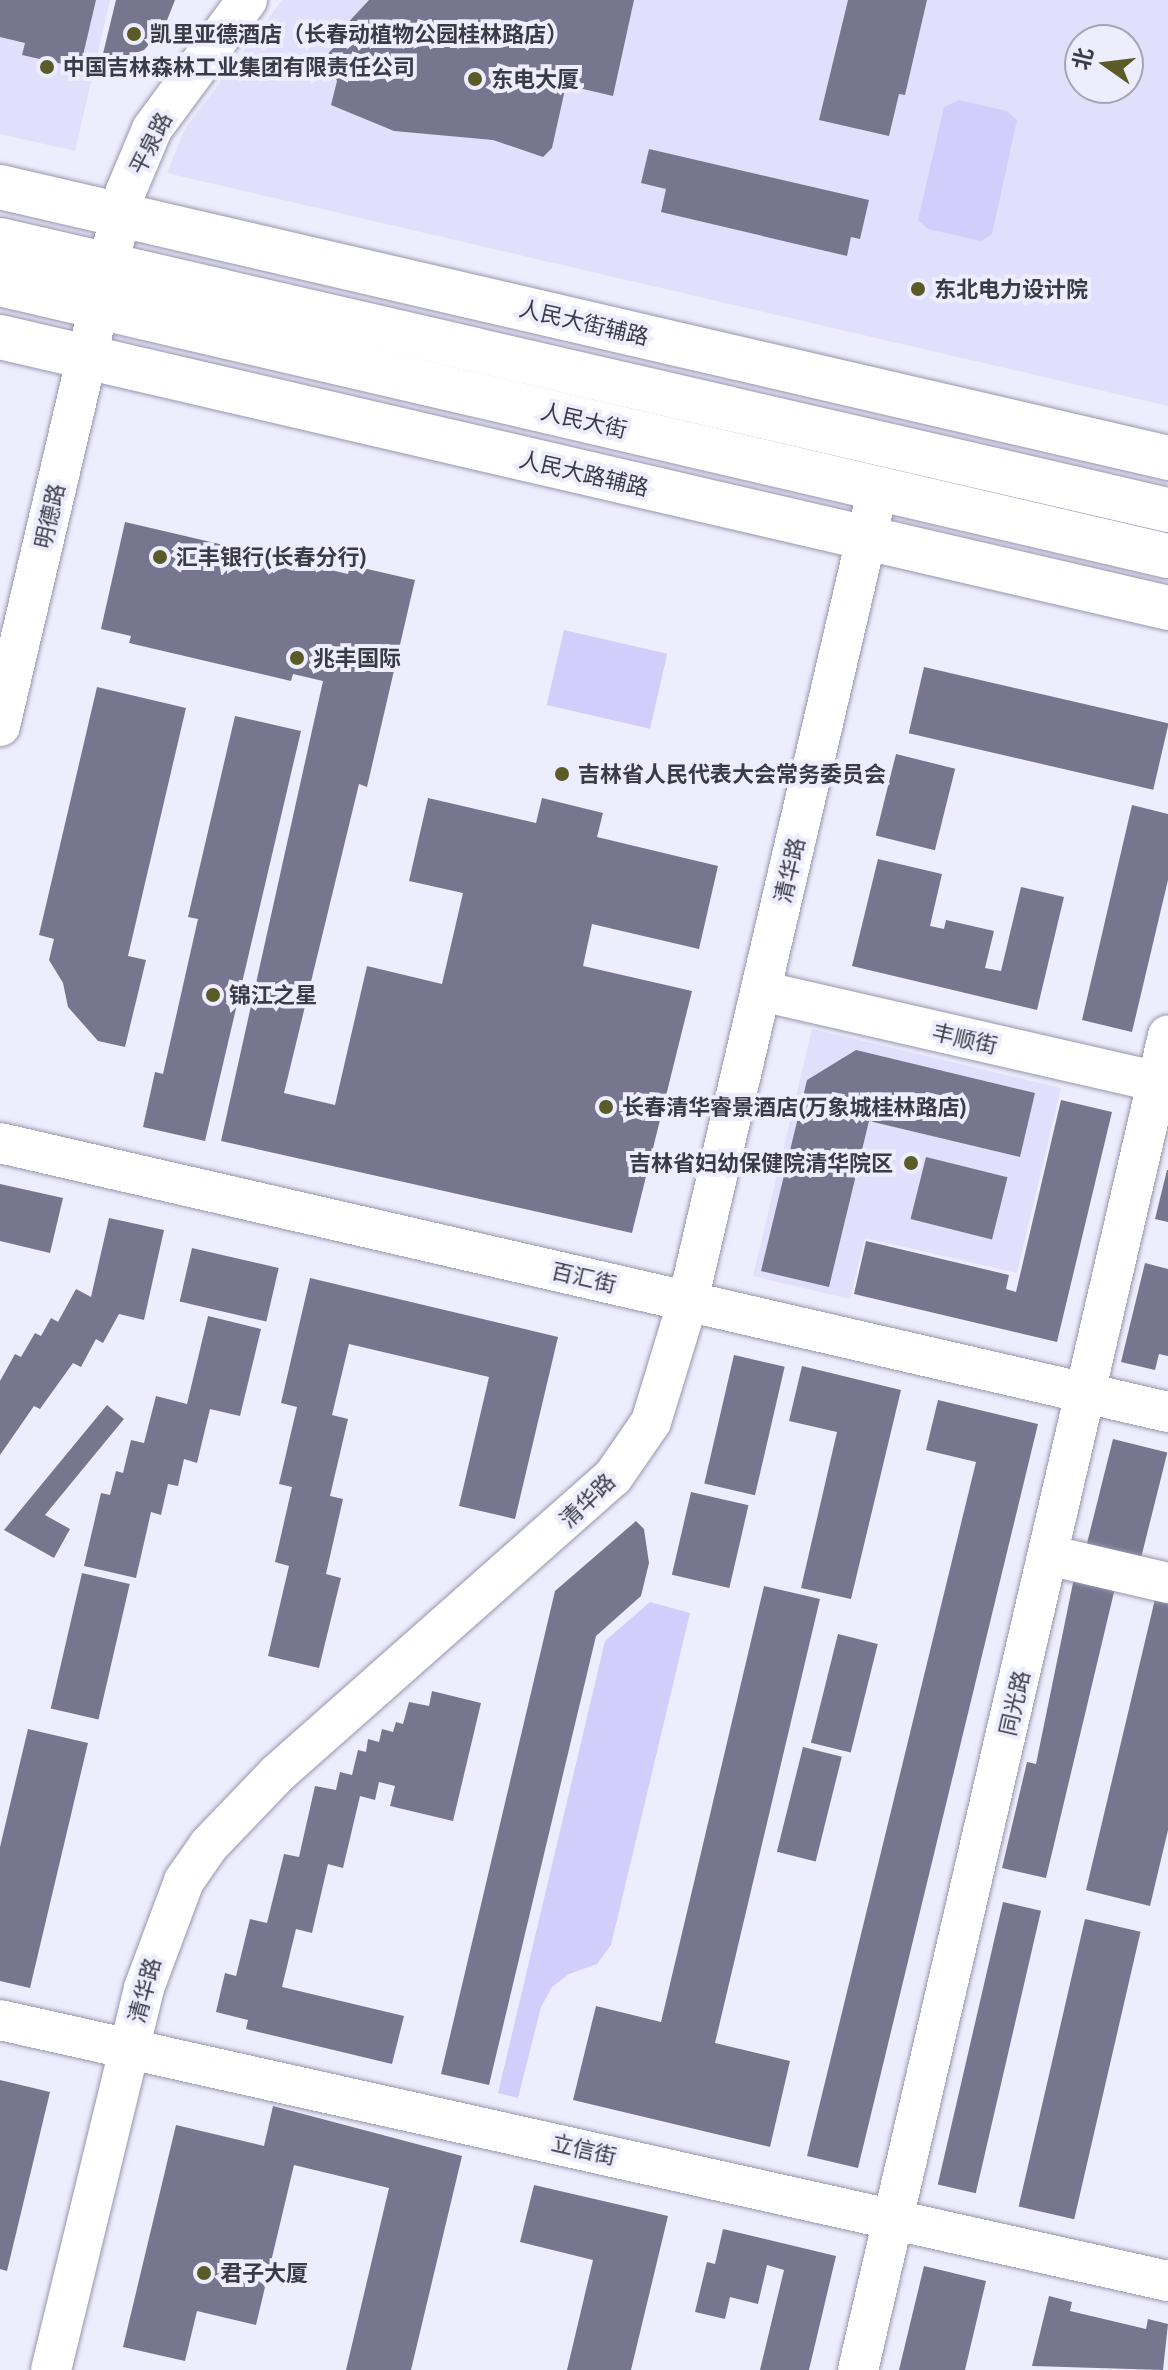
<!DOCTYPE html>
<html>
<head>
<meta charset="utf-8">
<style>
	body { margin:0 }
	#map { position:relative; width:1168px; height:2370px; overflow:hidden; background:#eeedfd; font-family:Ubuntu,"Noto Sans SC",sans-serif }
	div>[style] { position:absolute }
	.built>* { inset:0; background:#e1dffb }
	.green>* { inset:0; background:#d2cefb; transform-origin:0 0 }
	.building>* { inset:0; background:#78768f; transform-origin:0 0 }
	.roads { filter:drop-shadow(0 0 2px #9795ae) drop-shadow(0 0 2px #9795ae) }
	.minor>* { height:40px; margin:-20px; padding:0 20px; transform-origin:20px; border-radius:20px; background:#fff }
	.major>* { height:44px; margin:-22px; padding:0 22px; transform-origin:22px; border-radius:22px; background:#fff }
	.dots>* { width:22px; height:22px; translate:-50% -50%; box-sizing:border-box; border:4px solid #eeedfd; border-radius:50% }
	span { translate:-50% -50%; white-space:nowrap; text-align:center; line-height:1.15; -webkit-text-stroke:8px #eeedfd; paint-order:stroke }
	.poi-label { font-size:22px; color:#3b3a45; font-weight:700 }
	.left { translate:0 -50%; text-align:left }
	.right { translate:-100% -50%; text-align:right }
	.street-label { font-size:22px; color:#3b3a45 }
	.north { position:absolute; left:1064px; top:24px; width:80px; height:80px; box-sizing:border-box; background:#eeedfd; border:2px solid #a6a5b3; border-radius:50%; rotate:284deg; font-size:22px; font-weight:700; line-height:32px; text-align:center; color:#3b3a45 }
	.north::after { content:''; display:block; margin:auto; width:28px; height:36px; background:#5b5b28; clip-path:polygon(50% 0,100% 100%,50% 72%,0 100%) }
</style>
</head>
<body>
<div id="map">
	<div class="built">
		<div style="clip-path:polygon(0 0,110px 0,75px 151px,0 134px)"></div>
		<div style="clip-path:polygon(evenodd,282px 0,1168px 0,1168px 406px,167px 173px,185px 129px,282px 0,1080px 40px,1128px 40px,1128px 88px,1080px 88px,1080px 40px)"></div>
		<div style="clip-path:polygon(812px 1029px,1061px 1088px,1017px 1273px,865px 1238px,850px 1299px,753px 1276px)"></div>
	</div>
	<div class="green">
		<div style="clip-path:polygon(959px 100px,1007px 111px,1017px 120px,992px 234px,981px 241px,928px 229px,918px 220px,944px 107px)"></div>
		<div style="left:564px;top:630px;width:106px;height:77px;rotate:13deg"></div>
		<div style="clip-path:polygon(650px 1602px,690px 1613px,611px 1945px,597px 1964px,569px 1974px,552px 1987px,541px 2007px,518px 2098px,498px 2093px,605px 1641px)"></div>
	</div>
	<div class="building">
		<div style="clip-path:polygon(0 0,96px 0,80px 68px,22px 55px,25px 43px,0 37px)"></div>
		<div style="clip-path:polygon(116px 0,175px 0,164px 28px,144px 50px,100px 66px)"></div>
		<div style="clip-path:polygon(369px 0,634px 0,613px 96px,566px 85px,552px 148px,543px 157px,493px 140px,394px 131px,331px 105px,337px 81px,325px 57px,336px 45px,331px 41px)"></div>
		<div style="clip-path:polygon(848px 0,927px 0,905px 95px,899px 94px,889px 136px,819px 120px)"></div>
		<div style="clip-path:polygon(649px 149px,869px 200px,860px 239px,851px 237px,847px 256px,661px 212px,666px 189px,641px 183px)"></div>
		<div style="clip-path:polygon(125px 522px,348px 574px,350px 565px,415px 580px,367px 787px,359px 784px,284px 1093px,335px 1105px,367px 966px,442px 984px,463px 893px,409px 881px,428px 798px,536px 823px,542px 798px,603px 813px,597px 837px,718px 866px,699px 949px,592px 924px,583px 966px,692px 991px,632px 1233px,221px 1141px,323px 681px,293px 674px,291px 681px,129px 643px,131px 636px,101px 629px)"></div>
		<div style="left:924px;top:667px;width:251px;height:68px;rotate:13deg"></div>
		<div style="clip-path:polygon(97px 687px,186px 708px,128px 956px,146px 960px,125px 1047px,98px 1041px,68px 1007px,63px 983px,49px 960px,54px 939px,39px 935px)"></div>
		<div style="clip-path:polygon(235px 716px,301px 731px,205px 1141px,143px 1127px,155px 1072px,163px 1074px,198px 919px,188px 917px)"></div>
		<div style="left:896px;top:754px;width:61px;height:84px;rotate:14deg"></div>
		<div style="clip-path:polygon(1132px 805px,1168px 814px,1168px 880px,1132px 1032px,1082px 1020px)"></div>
		<div style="clip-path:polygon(878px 859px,942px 874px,930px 926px,944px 929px,946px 920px,994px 931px,985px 968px,1001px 971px,1021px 887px,1064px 897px,1037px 1010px,852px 966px)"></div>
		<div style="clip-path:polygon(856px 1050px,1035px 1093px,1020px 1157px,869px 1121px,829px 1287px,761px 1271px,807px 1080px)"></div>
		<div style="clip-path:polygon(1061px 1100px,1112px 1112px,1057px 1342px,854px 1294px,866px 1241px,1009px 1275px,1006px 1289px,1016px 1292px)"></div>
		<div style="left:926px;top:1157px;width:84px;height:64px;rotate:14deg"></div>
		<div style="clip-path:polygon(1167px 1170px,1168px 1170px,1168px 1222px,1155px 1219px)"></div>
		<div style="clip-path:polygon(0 1184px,63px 1198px,50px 1253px,0 1241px)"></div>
		<div style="clip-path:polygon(109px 1218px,164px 1230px,144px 1320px,119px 1314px,103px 1343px,96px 1339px,81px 1367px,73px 1363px,40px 1409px,34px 1406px,0 1455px,0 1381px,15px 1354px,21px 1357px,35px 1333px,41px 1336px,51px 1318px,58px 1322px,76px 1289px,91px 1297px)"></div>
		<div style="left:192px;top:1248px;width:89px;height:55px;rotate:13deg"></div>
		<div style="clip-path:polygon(1145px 1263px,1168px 1269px,1168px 1356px,1159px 1354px,1155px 1370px,1121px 1362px)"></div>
		<div style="clip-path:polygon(310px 1278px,558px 1337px,515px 1519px,459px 1506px,489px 1377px,349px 1344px,332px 1415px,348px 1419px,330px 1496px,343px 1499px,326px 1574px,341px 1578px,319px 1668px,268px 1656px,289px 1566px,275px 1562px,292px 1487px,279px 1484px,297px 1407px,281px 1403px)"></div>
		<div style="clip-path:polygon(208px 1316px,261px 1329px,240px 1416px,210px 1409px,197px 1463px,184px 1459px,178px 1486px,168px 1484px,161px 1515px,151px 1512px,136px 1578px,84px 1566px,101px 1493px,110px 1495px,116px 1471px,123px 1473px,131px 1440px,144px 1443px,156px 1396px,187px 1404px)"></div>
		<div style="left:734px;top:1355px;width:52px;height:132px;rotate:13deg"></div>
		<div style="clip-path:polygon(802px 1366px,901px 1390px,851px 1599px,801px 1588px,837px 1432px,789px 1421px)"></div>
		<div style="clip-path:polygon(938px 1400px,1038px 1424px,858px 2168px,807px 2156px,976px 1462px,926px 1450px)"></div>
		<div style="clip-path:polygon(107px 1405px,124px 1419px,45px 1515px,70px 1529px,54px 1558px,4px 1530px)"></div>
		<div style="left:1113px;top:1439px;width:56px;height:117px;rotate:14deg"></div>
		<div style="left:691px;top:1492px;width:59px;height:85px;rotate:13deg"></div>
		<div style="clip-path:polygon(636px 1521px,644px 1529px,649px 1563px,641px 1596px,596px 1636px,489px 2085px,441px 2074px,555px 1591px)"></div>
		<div style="left:82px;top:1573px;width:49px;height:139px;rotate:13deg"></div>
		<div style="clip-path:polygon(1074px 1578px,1115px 1588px,1046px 1878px,1002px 1868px,1027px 1762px,1036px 1764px)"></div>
		<div style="clip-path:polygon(764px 1586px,820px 1599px,715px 2043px,790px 2061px,770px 2147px,573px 2100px,596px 2006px,661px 2022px)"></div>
		<div style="clip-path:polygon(1156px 1595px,1168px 1598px,1168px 1830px,1150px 1906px,1086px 1890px)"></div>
		<div style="left:838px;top:1634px;width:41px;height:112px;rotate:14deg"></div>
		<div style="clip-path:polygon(432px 1691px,481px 1703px,453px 1821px,390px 1806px,395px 1786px,379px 1782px,375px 1800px,360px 1796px,343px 1868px,328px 1864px,312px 1933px,296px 1929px,282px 1987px,404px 2016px,392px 2064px,246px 2029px,248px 2020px,216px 2012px,225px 1973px,236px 1976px,250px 1919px,267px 1923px,284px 1854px,299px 1857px,315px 1786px,336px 1790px,340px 1772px,352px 1775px,358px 1750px,366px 1752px,368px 1739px,379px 1742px,382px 1729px,393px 1732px,396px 1722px,403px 1724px,409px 1702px,429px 1706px)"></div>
		<div style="clip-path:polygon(28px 1729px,88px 1743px,30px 1988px,0 1981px,0 1847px)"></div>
		<div style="left:803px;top:1747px;width:40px;height:108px;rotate:14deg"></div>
		<div style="left:1003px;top:1902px;width:39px;height:290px;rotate:13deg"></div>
		<div style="left:1085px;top:1919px;width:57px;height:295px;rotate:13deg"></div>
		<div style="clip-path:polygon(0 2080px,50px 2092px,7px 2271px,0 2269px)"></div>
		<div style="clip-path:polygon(273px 2106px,462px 2156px,411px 2370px,346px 2370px,389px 2188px,294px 2165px,256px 2325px,197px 2311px,185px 2361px,123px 2347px,176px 2125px,264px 2146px)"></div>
		<div style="clip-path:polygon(534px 2185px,668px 2216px,631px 2370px,567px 2370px,593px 2260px,520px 2242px)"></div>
		<div style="clip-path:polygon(723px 2229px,836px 2256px,809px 2370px,760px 2370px,784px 2270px,767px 2265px,758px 2304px,730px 2297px,725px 2319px,695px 2312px,707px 2262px,715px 2264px)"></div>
		<div style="clip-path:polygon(924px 2266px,986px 2281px,965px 2370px,899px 2370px)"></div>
		<div style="clip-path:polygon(1049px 2296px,1072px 2302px,1070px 2311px,1146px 2329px,1148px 2319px,1168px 2324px,1163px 2370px,1032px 2366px)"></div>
	</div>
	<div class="roads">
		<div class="minor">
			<div style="left:0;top:726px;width:550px;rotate:-76.75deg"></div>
			<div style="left:126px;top:191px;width:67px;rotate:-67.2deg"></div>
			<div style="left:152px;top:129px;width:160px;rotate:-53.6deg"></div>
			<div style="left:761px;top:991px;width:417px;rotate:12.9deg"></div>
			<div style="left:0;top:1143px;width:1199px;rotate:12.97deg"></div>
			<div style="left:1048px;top:1555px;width:123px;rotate:13.1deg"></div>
			<div style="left:0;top:2020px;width:1197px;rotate:12.6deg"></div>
			<div style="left:51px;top:2370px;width:393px;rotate:-76.3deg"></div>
			<div style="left:144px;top:1988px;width:114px;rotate:-69.5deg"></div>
			<div style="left:184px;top:1881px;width:44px;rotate:-55.2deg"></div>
			<div style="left:209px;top:1845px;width:98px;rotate:-46.2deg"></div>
			<div style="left:277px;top:1774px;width:448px;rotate:-41.5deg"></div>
			<div style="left:613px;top:1477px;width:67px;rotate:-55.4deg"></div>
			<div style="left:651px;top:1422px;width:127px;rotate:-73deg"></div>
			<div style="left:688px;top:1301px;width:835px;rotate:-76.85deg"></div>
			<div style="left:858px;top:2370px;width:1370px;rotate:-76.92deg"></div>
		</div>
		<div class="major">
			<div style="left:0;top:187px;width:1199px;rotate:13.06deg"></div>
			<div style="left:0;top:240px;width:1199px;rotate:13.02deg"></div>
			<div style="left:0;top:284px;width:1199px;rotate:13.11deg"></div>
			<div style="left:0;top:337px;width:1199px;rotate:13.06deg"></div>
		</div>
	</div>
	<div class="dots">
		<div style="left:134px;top:34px;background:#5b5b28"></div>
		<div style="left:47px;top:67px;background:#5b5b28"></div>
		<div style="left:475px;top:79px;background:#5b5b28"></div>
		<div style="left:918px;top:289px;background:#5b5b28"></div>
		<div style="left:160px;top:557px;background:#5b5b28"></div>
		<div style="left:297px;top:658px;background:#5b5b28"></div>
		<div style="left:562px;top:774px;background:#5b5b28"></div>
		<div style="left:213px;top:995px;background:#5b5b28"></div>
		<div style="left:606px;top:1107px;background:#5b5b28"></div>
		<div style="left:911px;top:1163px;background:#5b5b28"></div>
		<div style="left:204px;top:2273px;background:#5b5b28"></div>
	</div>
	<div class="poi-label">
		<span class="left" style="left:150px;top:34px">凯里亚德酒店（长春动植物公园桂林路店）</span>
		<span class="left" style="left:63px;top:67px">中国吉林森林工业集团有限责任公司</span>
		<span class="left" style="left:491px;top:79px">东电大厦</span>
		<span class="left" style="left:934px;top:289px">东北电力设计院</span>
		<span class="left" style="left:176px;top:557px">汇丰银行(长春分行)</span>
		<span class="left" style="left:313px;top:658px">兆丰国际</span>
		<span class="left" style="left:578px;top:774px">吉林省人民代表大会常务委员会</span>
		<span class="left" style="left:229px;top:995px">锦江之星</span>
		<span class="left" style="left:622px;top:1107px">长春清华睿景酒店(万象城桂林路店)</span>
		<span class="right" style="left:893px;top:1163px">吉林省妇幼保健院清华院区</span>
		<span class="left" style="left:220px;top:2273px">君子大厦</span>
	</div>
	<div class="street-label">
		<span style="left:150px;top:143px;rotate:-63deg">平泉路</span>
		<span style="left:584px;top:322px;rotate:13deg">人民大街辅路</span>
		<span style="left:584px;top:420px;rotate:13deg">人民大街</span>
		<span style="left:584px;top:473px;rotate:13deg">人民大路辅路</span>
		<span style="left:49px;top:516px;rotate:-77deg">明德路</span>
		<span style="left:789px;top:870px;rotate:-77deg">清华路</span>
		<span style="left:965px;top:1038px;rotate:13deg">丰顺街</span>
		<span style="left:584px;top:1277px;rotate:13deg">百汇街</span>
		<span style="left:587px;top:1500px;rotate:-44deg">清华路</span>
		<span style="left:1014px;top:1703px;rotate:-77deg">同光路</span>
		<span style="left:144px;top:1990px;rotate:-75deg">清华路</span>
		<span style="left:584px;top:2149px;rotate:13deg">立信街</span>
	</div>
	<div class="north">北</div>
</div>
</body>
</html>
